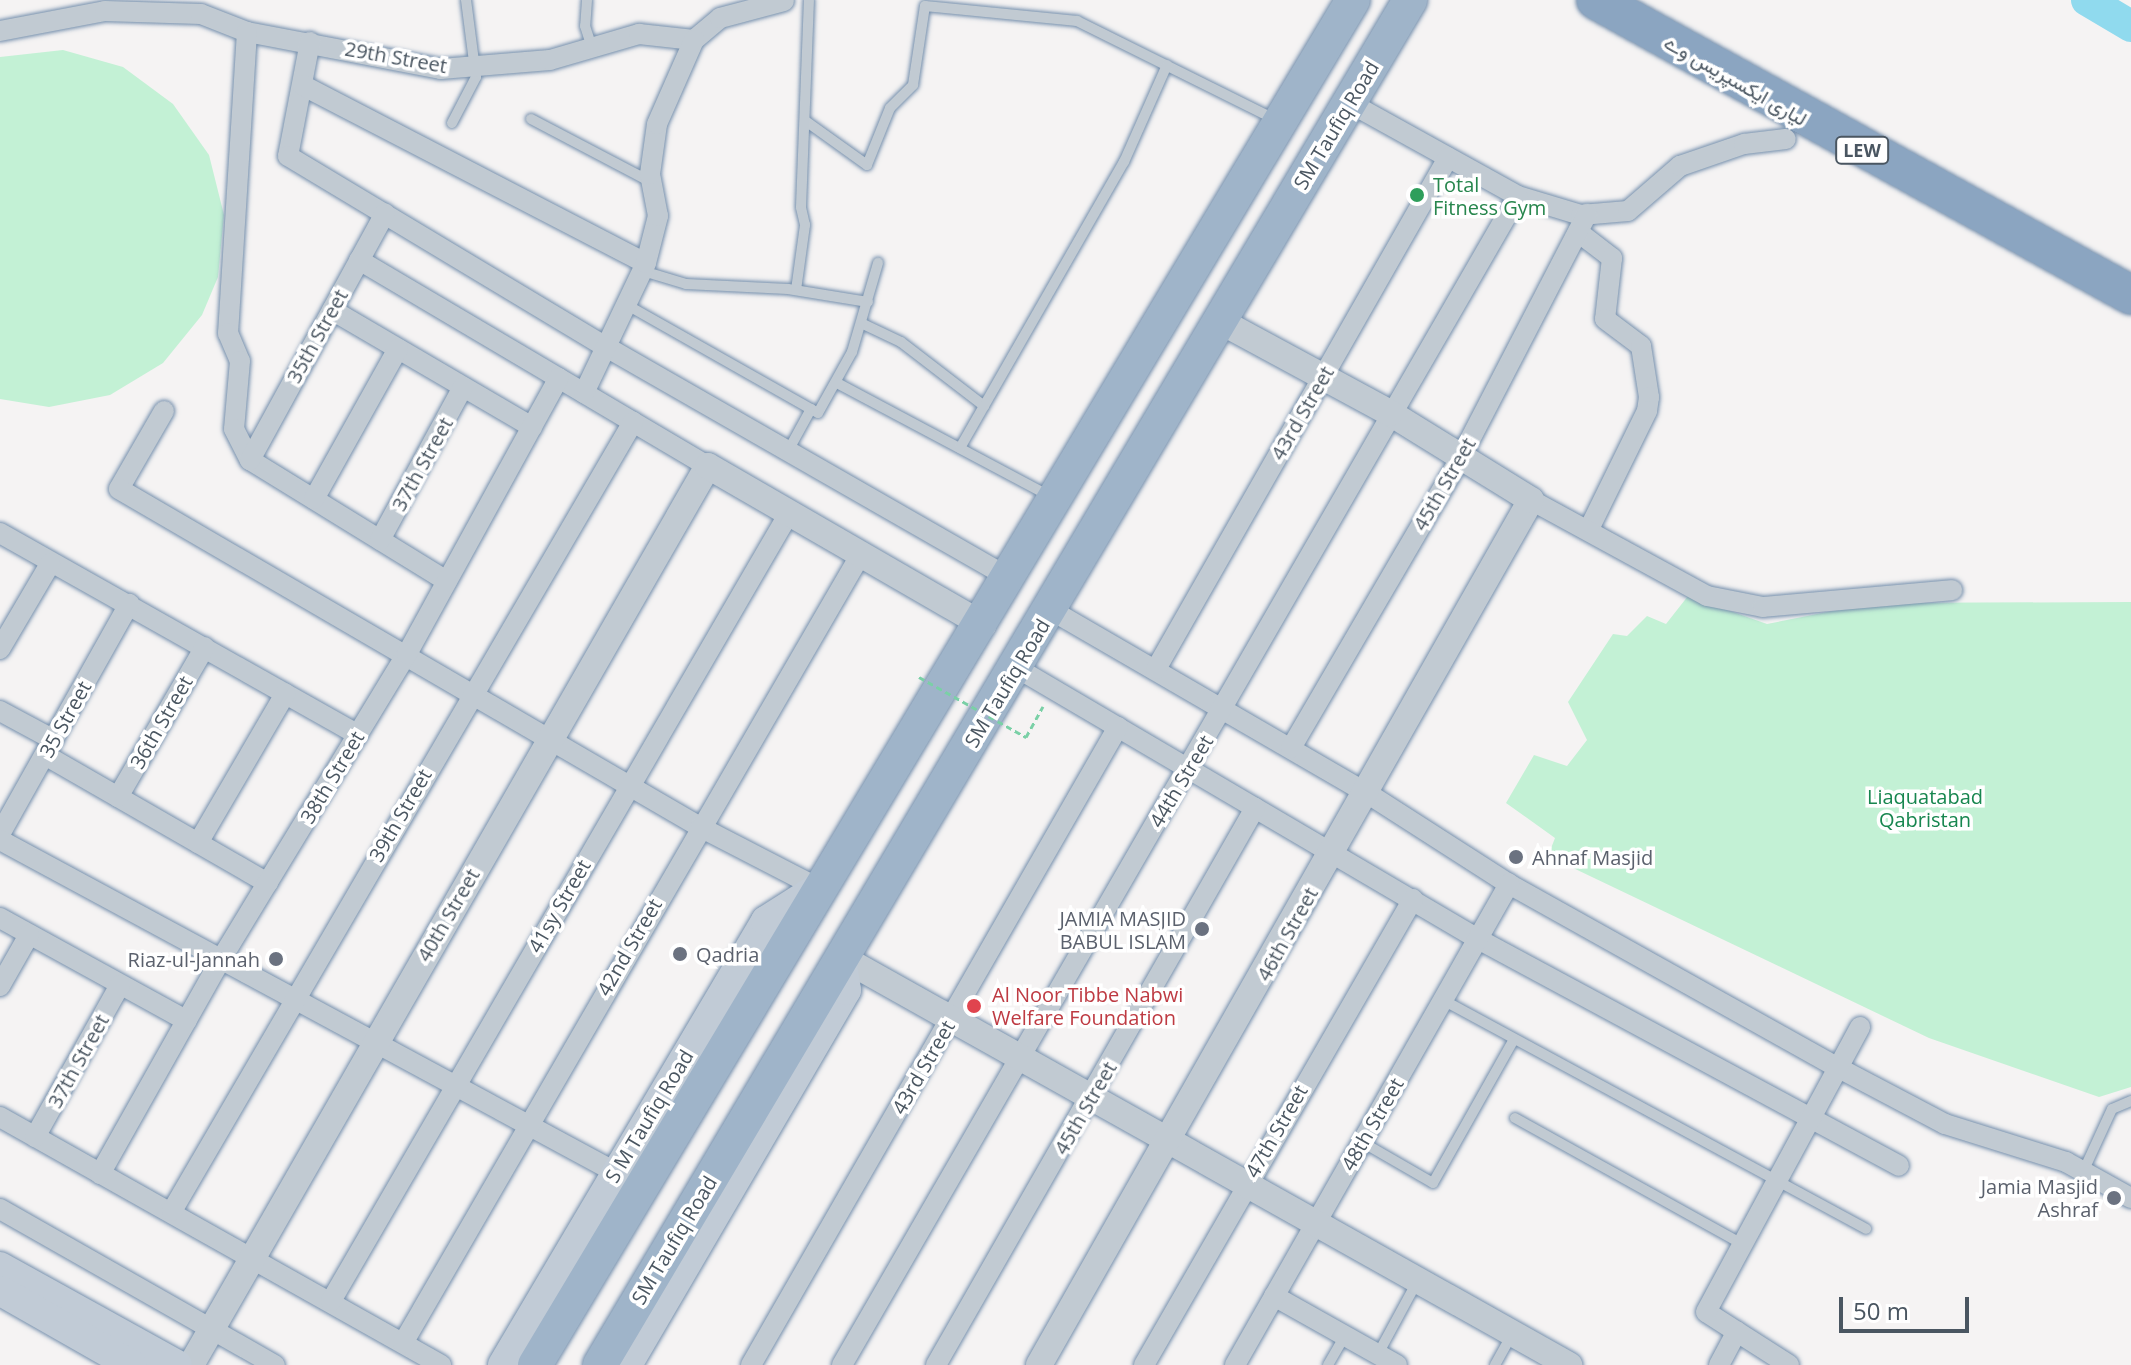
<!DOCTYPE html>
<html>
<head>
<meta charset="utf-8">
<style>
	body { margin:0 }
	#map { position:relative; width:2131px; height:1365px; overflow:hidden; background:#f5f3f3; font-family:"Open Sans",Vazirmatn,sans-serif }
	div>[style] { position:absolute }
	.green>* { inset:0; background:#c3f1d5 }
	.river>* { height:32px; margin:-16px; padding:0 16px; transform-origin:16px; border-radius:16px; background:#90daee }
	.path>* { height:3px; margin-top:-1.5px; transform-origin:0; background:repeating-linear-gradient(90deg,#7ad0a6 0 6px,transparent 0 10px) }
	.roads { filter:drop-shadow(0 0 2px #7690ad) drop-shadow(0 0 2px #7690ad) }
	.service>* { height:10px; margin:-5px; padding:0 5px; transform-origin:5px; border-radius:5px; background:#c1cad2 }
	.minor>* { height:20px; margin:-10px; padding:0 10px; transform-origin:10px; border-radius:10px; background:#c1cad2 }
	.tertiary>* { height:26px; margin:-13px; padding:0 13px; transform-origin:13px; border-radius:13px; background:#c1cad2 }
	.secondary>* { height:30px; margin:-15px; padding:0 15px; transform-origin:15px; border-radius:15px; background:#c1cbd6 }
	.trunk>* { height:34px; margin:-17px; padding:0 17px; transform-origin:17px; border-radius:17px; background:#9fb4c9 }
	.motorway>* { height:38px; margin:-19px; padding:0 19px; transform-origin:19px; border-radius:19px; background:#8ba5c1 }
	.path-bridge>* { height:3px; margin-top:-1.5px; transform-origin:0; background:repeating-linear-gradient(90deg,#7ad0a6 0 6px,transparent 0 10px) }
	.dots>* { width:22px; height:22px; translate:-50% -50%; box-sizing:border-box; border:4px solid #fff; border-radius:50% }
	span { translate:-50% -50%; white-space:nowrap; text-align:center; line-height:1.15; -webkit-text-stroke:7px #fff; paint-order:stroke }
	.shield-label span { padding:2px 6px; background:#fff; border:2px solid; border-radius:6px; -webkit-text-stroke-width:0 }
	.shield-label { font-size:18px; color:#4a5661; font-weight:700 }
	.street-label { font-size:20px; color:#4a5661 }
	.leisure-label { font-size:20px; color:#27864d }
	.left { translate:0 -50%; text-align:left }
	.park-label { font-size:20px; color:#17864f }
	.worship-label { font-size:20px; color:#5b616d }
	.right { translate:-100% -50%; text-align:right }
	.health-label { font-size:20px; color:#be3a42 }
	.scale { position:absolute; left:1839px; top:1297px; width:130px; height:36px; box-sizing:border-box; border:4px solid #4a5661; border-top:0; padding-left:10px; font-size:24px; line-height:28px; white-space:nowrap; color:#4a5661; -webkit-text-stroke:6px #fff; paint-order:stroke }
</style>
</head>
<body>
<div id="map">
	<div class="green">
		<div style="clip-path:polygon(63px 50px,123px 67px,173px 104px,209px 155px,224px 215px,218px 277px,202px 315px,163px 363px,110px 395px,49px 407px,0 399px,0 57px)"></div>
		<div style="clip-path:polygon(1688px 596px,1767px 624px,1872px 603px,2131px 602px,2131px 1087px,2099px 1097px,1929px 1038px,1548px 856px,1555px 838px,1506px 803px,1534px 755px,1567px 766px,1587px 740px,1568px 702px,1613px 634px,1627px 636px,1647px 616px,1666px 624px)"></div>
	</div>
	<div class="river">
		<div style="left:2087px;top:0;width:51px;rotate:30.6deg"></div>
	</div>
	<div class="path">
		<div style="left:1026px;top:737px;width:35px;rotate:-61deg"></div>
	</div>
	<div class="roads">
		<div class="service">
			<div style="left:587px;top:0;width:26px;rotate:94deg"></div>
			<div style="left:585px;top:26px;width:23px;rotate:72deg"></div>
			<div style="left:531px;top:119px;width:136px;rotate:27.7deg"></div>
			<div style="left:807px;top:122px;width:74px;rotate:35.6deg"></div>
			<div style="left:867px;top:165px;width:61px;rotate:-68deg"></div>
			<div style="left:890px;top:108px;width:33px;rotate:-45deg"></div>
			<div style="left:913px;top:85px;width:80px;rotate:-81.4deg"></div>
			<div style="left:925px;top:6px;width:153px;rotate:5.6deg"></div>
			<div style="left:1077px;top:21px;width:222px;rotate:26.4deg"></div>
			<div style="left:452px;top:123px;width:52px;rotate:-62.4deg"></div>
			<div style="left:476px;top:77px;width:78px;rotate:-97.4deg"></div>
			<div style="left:643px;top:271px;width:45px;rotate:16.8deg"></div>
			<div style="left:686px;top:284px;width:102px;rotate:2.8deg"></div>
			<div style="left:788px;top:289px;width:81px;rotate:9.2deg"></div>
			<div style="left:796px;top:290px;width:66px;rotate:-82.1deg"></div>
			<div style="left:805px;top:225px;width:18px;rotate:-103deg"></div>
			<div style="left:801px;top:207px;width:207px;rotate:-87.8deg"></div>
			<div style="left:627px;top:305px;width:211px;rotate:29.5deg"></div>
			<div style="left:811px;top:409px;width:48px;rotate:118.7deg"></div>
			<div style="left:863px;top:324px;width:42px;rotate:25.3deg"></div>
			<div style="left:901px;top:342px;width:105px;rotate:37.6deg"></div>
			<div style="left:837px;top:383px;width:242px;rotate:28deg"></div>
			<div style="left:811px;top:409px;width:8px;rotate:30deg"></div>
			<div style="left:818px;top:413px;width:70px;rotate:-60.9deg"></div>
			<div style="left:852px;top:352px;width:93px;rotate:-73.7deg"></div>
			<div style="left:960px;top:448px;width:330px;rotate:-60.2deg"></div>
			<div style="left:1124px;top:162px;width:106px;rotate:-66.1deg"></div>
			<div style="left:1443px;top:1000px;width:481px;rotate:28.4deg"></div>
			<div style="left:1515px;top:1118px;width:260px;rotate:29deg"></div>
			<div style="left:1362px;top:1142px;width:82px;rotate:30deg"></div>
			<div style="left:1433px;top:1183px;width:165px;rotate:-60.6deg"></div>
			<div style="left:2083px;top:1172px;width:69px;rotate:-65.3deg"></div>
			<div style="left:2112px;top:1109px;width:21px;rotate:-23deg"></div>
			<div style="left:1378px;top:1354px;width:82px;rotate:-61.6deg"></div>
			<div style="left:1328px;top:1365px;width:34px;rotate:-60deg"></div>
			<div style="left:1495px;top:1365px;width:33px;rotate:-61deg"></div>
		</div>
		<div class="minor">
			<div style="left:0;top:31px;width:107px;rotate:-10.8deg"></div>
			<div style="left:105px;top:11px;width:96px;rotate:1.8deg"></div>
			<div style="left:201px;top:14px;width:49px;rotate:21.4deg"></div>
			<div style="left:247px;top:32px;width:197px;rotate:10.8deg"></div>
			<div style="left:441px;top:69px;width:109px;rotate:-4.7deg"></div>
			<div style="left:550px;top:60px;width:93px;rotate:-16.3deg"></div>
			<div style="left:639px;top:34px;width:55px;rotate:6.2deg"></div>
			<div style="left:694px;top:40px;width:34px;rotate:-40deg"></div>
			<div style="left:720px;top:18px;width:66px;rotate:-14.9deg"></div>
			<div style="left:247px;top:32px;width:302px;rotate:93.6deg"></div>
			<div style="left:228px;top:333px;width:30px;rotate:67deg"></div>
			<div style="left:240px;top:361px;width:68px;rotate:95deg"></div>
			<div style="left:234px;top:429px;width:35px;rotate:63deg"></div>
			<div style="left:250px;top:460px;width:231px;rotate:31.6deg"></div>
			<div style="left:310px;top:42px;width:116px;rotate:100.9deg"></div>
			<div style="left:288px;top:156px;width:373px;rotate:31deg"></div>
			<div style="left:608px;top:348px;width:463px;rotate:29.8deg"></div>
			<div style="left:302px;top:85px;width:387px;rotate:27.4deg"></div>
			<div style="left:1350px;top:103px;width:192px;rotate:29deg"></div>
			<div style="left:1518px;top:196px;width:66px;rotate:16.8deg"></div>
			<div style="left:1581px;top:215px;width:47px;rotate:-4.9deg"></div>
			<div style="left:1628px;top:211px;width:69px;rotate:-40.9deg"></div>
			<div style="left:1680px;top:166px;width:68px;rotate:-19deg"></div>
			<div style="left:1744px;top:144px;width:42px;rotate:-6.8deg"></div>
			<div style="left:1578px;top:232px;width:43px;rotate:37.4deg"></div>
			<div style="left:1612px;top:258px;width:61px;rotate:96.5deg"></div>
			<div style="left:1605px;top:319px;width:45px;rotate:36.9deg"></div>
			<div style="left:1641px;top:346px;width:52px;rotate:81.1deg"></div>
			<div style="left:1649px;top:397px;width:14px;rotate:98deg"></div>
			<div style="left:1647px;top:411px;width:131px;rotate:116.2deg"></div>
			<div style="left:359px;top:260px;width:405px;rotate:30.6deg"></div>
			<div style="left:332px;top:310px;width:232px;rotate:30.3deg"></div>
			<div style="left:584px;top:393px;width:144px;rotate:-64.5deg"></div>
			<div style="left:646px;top:263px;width:49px;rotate:-75.7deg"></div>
			<div style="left:658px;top:216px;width:43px;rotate:-100.8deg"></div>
			<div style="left:650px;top:174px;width:50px;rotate:-82deg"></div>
			<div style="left:657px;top:124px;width:92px;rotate:-66.2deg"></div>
			<div style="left:164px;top:411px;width:90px;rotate:120deg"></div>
			<div style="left:119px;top:489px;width:672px;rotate:30.19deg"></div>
			<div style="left:700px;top:827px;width:133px;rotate:27.3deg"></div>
			<div style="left:250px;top:460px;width:281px;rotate:-61.3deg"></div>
			<div style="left:314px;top:499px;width:172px;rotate:-60.8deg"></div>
			<div style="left:1531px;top:500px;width:200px;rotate:28.6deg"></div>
			<div style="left:1707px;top:596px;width:57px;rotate:11.1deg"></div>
			<div style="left:1763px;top:607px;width:190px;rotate:-5.1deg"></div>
			<div style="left:0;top:533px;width:411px;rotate:29.4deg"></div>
			<div style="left:380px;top:540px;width:174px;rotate:-61.5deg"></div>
			<div style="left:1051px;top:610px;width:365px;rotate:30.1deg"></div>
			<div style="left:1367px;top:793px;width:169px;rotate:32.7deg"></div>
			<div style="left:1509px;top:884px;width:373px;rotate:29.2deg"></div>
			<div style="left:1835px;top:1066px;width:124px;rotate:27.8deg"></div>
			<div style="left:1945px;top:1124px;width:127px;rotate:17.4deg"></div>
			<div style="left:2066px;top:1162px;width:74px;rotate:29deg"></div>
			<div style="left:0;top:649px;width:99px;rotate:-59.5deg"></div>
			<div style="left:1017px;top:668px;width:535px;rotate:30.45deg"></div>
			<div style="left:1478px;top:939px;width:478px;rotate:28.3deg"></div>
			<div style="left:1156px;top:669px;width:589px;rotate:-60.26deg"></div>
			<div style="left:0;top:711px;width:61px;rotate:28.2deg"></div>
			<div style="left:1291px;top:748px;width:337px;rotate:-59.7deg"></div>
			<div style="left:1461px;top:457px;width:274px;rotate:-62.6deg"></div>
			<div style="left:45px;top:755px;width:257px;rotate:29.9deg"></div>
			<div style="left:118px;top:797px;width:173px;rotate:-59.9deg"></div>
			<div style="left:0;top:834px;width:264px;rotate:-60.7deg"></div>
			<div style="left:0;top:840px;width:714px;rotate:28.36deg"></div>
			<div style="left:198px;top:843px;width:173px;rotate:-59.7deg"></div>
			<div style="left:0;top:918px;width:213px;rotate:28.8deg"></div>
			<div style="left:0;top:986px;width:59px;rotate:-60.4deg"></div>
			<div style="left:0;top:1117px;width:506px;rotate:29.35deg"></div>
			<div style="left:35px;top:1137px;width:174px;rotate:-60.8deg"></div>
			<div style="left:100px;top:1174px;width:244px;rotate:-60.6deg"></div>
			<div style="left:220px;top:961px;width:359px;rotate:-58.7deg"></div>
			<div style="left:407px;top:654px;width:315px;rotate:-61.2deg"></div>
			<div style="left:0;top:1209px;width:316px;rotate:29.6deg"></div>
			<div style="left:172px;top:1211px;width:914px;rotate:-59.7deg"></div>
			<div style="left:1274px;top:1296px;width:141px;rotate:29.3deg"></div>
			<div style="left:331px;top:1301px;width:911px;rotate:-59.83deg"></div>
			<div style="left:403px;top:1343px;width:912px;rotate:-59.87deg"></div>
			<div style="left:751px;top:1365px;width:736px;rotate:-60.09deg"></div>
			<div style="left:842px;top:1365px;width:1350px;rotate:-59.96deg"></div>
			<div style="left:936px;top:1365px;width:642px;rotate:-60.2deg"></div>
			<div style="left:1144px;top:1365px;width:538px;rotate:-60deg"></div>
			<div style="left:1235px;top:1365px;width:554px;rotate:-60.33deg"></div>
			<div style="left:1719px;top:1365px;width:38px;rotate:-62deg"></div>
			<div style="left:1789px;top:1365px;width:98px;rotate:-147.4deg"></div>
			<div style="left:1706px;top:1312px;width:324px;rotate:-61.6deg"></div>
		</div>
		<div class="tertiary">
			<div style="left:841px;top:957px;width:835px;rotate:29.27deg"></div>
			<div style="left:191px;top:1365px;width:1037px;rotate:-60.1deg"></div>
			<div style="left:708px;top:466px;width:318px;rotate:30deg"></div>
			<div style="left:1039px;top:1365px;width:995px;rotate:-60.37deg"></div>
			<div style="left:1531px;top:500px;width:166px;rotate:-148.3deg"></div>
			<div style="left:1390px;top:413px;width:196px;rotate:-151.6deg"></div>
		</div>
		<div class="secondary">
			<div style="left:0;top:1267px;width:202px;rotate:29deg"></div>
			<div style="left:1px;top:1291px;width:150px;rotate:29.6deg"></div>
			<div style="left:503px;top:1365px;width:516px;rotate:-59.36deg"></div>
			<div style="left:766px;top:921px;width:62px;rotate:-32.4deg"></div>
			<div style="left:627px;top:1365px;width:434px;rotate:-59.7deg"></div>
			<div style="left:846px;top:990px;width:33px;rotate:-99deg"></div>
		</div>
		<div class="trunk">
			<div style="left:535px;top:1365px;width:1591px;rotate:-59.07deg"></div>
			<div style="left:600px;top:1365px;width:1587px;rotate:-59.31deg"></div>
		</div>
		<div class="motorway">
			<div style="left:1596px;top:0;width:611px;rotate:28.87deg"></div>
		</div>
	</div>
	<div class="path-bridge">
		<div style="left:919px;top:677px;width:123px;rotate:29.3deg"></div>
	</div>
	<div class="dots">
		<div style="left:1417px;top:195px;background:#2e9e5b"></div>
		<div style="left:1516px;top:857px;background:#6b7280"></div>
		<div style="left:1202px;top:929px;background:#6b7280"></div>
		<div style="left:680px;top:954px;background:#6b7280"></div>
		<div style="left:276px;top:959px;background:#6b7280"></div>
		<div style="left:974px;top:1006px;background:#e0444e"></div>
		<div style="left:2114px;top:1198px;background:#6b7280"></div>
	</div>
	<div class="shield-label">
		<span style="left:1862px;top:150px">LEW</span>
	</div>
	<div class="street-label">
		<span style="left:396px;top:57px;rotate:10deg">29th Street</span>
		<span style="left:1736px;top:80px;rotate:30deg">لیاری ایکسپریس وے</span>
		<span style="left:1336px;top:125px;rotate:-59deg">SM Taufiq Road</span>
		<span style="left:317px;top:336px;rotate:-61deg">35th Street</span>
		<span style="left:1302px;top:413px;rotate:-60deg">43rd Street</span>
		<span style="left:422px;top:464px;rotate:-61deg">37th Street</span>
		<span style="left:1444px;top:484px;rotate:-60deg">45th Street</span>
		<span style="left:1007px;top:683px;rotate:-59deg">SM Taufiq Road</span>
		<span style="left:65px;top:719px;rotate:-61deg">35 Street</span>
		<span style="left:161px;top:722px;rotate:-60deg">36th Street</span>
		<span style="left:332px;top:777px;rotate:-59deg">38th Street</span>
		<span style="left:1181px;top:781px;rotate:-59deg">44th Street</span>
		<span style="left:400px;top:815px;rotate:-60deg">39th Street</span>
		<span style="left:559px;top:906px;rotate:-60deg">41sy Street</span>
		<span style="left:448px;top:915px;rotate:-60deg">40th Street</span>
		<span style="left:1287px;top:934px;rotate:-61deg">46th Street</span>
		<span style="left:629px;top:947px;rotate:-60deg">42nd Street</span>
		<span style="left:78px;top:1061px;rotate:-61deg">37th Street</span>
		<span style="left:923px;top:1067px;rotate:-60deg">43rd Street</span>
		<span style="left:1085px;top:1108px;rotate:-60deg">45th Street</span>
		<span style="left:649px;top:1116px;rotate:-59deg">S M Taufiq Road</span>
		<span style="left:1372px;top:1124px;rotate:-60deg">48th Street</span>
		<span style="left:1276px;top:1131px;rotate:-60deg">47th Street</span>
		<span style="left:674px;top:1240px;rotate:-59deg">SM Taufiq Road</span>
	</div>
	<div class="leisure-label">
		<span class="left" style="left:1433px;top:196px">Total<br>Fitness Gym</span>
	</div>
	<div class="park-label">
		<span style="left:1925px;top:808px">Liaquatabad<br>Qabristan</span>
	</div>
	<div class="worship-label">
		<span class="left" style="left:1532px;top:857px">Ahnaf Masjid</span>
		<span class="right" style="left:1186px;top:930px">JAMIA MASJID<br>BABUL ISLAM</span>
		<span class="left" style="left:696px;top:954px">Qadria</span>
		<span class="right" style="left:260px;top:959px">Riaz-ul-Jannah</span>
		<span class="right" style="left:2098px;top:1198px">Jamia Masjid<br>Ashraf</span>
	</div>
	<div class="health-label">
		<span class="left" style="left:992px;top:1006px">Al Noor Tibbe Nabwi<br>Welfare Foundation</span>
	</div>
	<div class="scale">50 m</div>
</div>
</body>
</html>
